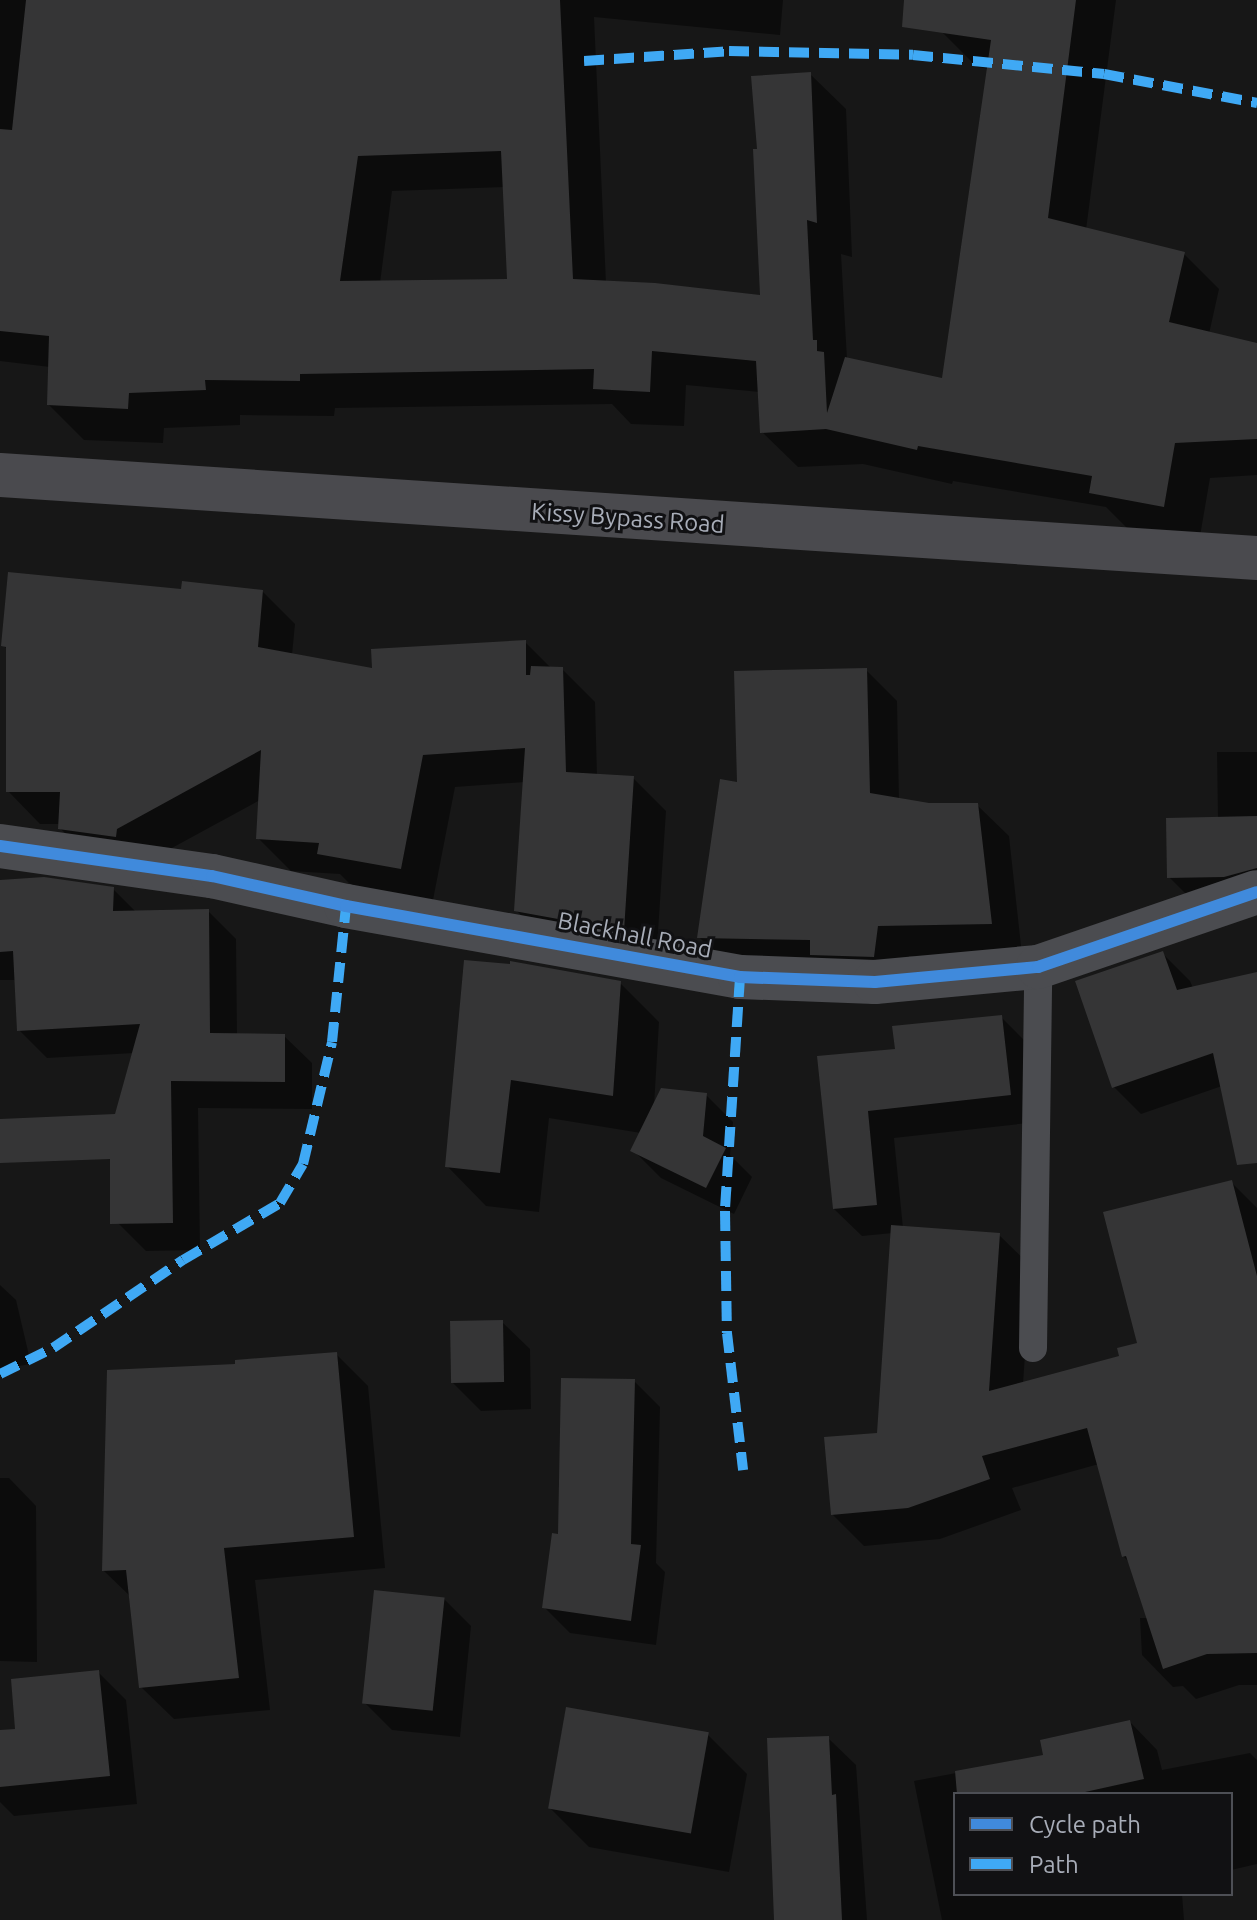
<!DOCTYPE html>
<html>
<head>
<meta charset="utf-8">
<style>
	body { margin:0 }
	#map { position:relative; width:1257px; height:1920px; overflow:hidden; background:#171717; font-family:Ubuntu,sans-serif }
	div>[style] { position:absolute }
	.shadow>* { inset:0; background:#0007 }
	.building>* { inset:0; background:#353536; transform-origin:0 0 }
	.service>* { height:28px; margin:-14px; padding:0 14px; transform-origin:14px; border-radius:14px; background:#4b4c50 }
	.tertiary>* { height:44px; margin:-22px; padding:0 22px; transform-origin:22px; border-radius:22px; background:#4b4c50 }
	.secondary>* { height:44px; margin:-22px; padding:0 22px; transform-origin:22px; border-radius:22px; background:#4a4a4e }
	.quiet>* { height:10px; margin-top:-5px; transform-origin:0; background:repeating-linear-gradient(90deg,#3fa9f5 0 20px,transparent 0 30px) }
	.cycleway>* { height:12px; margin:-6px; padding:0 6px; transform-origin:6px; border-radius:6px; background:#408adc }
	span { translate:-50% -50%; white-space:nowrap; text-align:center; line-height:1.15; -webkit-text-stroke:6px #111113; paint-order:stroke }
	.street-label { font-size:24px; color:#a8adb8 }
	.legend { position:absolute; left:953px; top:1792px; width:280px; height:104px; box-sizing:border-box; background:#111113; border:2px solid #4d4f55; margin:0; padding:10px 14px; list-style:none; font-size:24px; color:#a8adb8 }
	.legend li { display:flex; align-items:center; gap:16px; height:40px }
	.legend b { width:40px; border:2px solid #4d4f55 }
</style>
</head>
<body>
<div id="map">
	<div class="shadow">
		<div style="clip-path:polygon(evenodd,0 0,783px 0,780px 35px,594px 17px,606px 283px,762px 298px,759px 150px,810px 74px,846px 109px,852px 257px,841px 254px,847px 359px,944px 380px,989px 69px,977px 67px,941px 31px,946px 0,1116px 0,1086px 230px,1184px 254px,1219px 289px,1209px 334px,1257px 345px,1257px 475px,1210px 478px,1199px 542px,1127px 528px,1106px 507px,953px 481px,952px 484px,863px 464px,798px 467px,762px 432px,760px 392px,686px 385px,684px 426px,631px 424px,612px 404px,335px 408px,334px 416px,240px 415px,240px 425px,164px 428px,163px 443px,84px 440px,49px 405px,50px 367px,0 361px,0 0,505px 187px,509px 281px,380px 283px,392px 191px,505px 187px)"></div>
		<div style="clip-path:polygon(183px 592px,263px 592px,295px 624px,292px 655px,374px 671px,525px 642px,552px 669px,562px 669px,595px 702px,597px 776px,633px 778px,666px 811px,656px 962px,548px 943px,516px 910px,525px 782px,455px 787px,433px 900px,352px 886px,340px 874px,291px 871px,258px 838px,260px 800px,148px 861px,92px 861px,60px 828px,60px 824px,40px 824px,8px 791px,8px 650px,3px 645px)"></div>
		<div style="clip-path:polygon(866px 670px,897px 701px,899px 800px,929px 805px,977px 805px,1009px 836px,1022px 955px,909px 956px,905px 987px,730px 968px,699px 937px,739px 784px)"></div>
		<div style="clip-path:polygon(1217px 752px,1257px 752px,1257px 902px,1197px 905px,1169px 877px,1218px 819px)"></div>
		<div style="clip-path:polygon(0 882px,113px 889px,136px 912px,208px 911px,236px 939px,237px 1035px,284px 1036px,312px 1063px,312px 1109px,198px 1108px,200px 1250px,146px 1251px,118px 1223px,112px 1161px,108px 1158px,134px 1053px,47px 1058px,19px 1030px,16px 980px,0 980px)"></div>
		<div style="clip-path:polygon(1162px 953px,1190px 981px,1193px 988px,1257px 974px,1257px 1157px,1222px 1086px,1141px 1114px,1114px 1087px)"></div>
		<div style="clip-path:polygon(466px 962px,620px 983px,659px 1022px,654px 1106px,706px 1095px,733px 1122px,730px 1155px,752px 1177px,734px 1214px,661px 1178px,633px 1150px,641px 1133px,549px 1118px,539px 1212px,486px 1206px,447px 1166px)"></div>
		<div style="clip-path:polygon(1001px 1017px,1029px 1045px,1037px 1122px,894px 1138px,903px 1228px,999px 1235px,1031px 1266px,1023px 1384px,1121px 1357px,1139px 1345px,1231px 1182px,1257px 1208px,1257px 1685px,1239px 1685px,1196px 1699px,1183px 1686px,1173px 1687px,1142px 1655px,1140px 1618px,1149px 1618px,1131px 1564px,1123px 1556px,1099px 1464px,1012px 1488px,1021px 1510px,940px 1539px,864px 1546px,833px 1515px,879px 1434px,893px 1233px,862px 1236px,834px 1209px,819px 1058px,897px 1051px)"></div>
		<div style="clip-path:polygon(0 1285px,16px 1300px,31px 1364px,0 1369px)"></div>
		<div style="clip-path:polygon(502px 1322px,530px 1349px,531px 1409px,481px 1411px,453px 1383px)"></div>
		<div style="clip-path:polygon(336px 1354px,368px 1386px,385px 1568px,255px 1580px,270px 1710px,174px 1719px,141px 1687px,131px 1597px,104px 1571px,238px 1366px)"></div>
		<div style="clip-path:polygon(634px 1381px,660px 1407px,656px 1563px,665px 1572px,656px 1645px,570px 1633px,545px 1608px)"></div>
		<div style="clip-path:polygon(0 1478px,9px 1478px,36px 1506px,37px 1662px,0 1661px)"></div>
		<div style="clip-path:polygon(444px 1599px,471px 1626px,460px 1737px,392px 1730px,364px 1702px)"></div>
		<div style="clip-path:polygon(98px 1672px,126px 1700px,137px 1804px,14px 1816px,0 1802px,0 1732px,18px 1731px)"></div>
		<div style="clip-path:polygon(1130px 1722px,1157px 1750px,1162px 1770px,1250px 1753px,1257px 1760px,1257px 1864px,1231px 1870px,1231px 1794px,955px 1794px,955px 1894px,1182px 1894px,1184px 1920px,942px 1920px,914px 1781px,1045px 1756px)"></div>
		<div style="clip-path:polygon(708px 1735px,747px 1774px,729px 1872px,589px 1847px,549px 1807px)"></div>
		<div style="clip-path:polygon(828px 1738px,856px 1765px,867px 1920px,776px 1920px)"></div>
	</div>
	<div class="building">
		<div style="clip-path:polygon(evenodd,26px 0,560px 0,573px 279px,655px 283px,760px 295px,753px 149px,757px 149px,751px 76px,811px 72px,817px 223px,807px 220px,813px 340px,817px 340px,817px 351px,824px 352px,827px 413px,845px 357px,942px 378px,991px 40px,902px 27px,904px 0,1076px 0,1048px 218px,1185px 252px,1169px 322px,1257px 343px,1257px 439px,1175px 443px,1164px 507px,1089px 493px,1092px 476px,918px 446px,917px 450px,826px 429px,760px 433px,756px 361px,652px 351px,650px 392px,593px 389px,594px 369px,300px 374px,300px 381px,205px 380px,206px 390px,129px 393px,128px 409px,47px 405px,49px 336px,0 331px,0 129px,12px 130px,26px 0,501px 151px,507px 279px,340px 281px,358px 156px,501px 151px)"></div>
		<div style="clip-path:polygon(8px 572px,181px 589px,182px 581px,263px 590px,258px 647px,372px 668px,371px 649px,526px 640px,526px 675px,530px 675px,531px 666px,563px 667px,566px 772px,634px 776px,624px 931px,514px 911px,525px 748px,423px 755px,401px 869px,317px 854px,319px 843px,256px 839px,261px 750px,117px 829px,116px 837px,58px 829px,60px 792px,6px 792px,6px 647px,1px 646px)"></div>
		<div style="clip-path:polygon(867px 668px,870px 793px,929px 803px,978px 803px,992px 924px,878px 926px,874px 957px,810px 955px,810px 940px,697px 938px,720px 779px,737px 782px,734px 671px)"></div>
		<div style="clip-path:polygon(1257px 816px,1257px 868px,1224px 877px,1167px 878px,1166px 818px)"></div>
		<div style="clip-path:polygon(44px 877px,114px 887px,113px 911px,209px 909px,210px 1033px,285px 1034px,285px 1082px,171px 1081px,173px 1223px,110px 1224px,110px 1159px,0 1163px,0 1119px,115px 1114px,140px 1024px,17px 1031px,13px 951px,0 952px,0 880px)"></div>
		<div style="clip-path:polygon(1163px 951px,1177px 990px,1257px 972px,1257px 1163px,1237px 1165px,1213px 1053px,1112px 1088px,1075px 981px)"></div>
		<div style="clip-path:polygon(464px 960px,510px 964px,510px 961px,621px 981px,613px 1096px,511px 1080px,500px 1173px,445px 1167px)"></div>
		<div style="clip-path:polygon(1002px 1015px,1011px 1095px,868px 1111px,877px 1205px,833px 1209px,817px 1056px,895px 1049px,892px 1026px)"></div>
		<div style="clip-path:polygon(661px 1088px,707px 1093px,703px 1136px,726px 1148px,706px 1188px,630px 1151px)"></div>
		<div style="clip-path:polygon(1232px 1180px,1257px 1276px,1257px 1653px,1207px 1654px,1163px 1669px,1126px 1556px,1122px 1557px,1087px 1428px,982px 1456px,990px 1479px,908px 1508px,831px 1515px,824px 1437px,877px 1433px,891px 1225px,1000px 1233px,989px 1391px,1119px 1356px,1117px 1348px,1137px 1343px,1103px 1212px)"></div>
		<div style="left:503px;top:1320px;width:62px;height:53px;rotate:89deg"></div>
		<div style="clip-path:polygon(337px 1352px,354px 1537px,224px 1548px,239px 1678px,139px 1688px,126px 1570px,102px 1571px,107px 1370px,235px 1364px,235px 1360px)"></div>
		<div style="clip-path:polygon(561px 1378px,635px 1379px,631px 1544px,641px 1545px,631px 1621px,542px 1608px,552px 1533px,558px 1534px)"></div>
		<div style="left:374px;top:1590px;width:71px;height:114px;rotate:6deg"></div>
		<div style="clip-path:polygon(99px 1670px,110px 1776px,0 1787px,0 1730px,15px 1729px,11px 1679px)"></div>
		<div style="left:566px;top:1707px;width:145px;height:103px;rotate:10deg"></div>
		<div style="clip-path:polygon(1130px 1720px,1144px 1779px,1076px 1794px,957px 1794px,955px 1771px,1043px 1755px,1040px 1740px)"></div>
		<div style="clip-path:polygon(829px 1736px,832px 1795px,836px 1794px,842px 1920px,774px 1920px,767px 1738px)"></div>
	</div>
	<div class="service">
		<div style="left:1033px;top:1348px;width:381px;rotate:-89.2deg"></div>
	</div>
	<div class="tertiary">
		<div style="left:0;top:846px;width:214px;rotate:8.1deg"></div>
		<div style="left:212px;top:876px;width:137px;rotate:12.6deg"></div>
		<div style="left:346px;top:906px;width:400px;rotate:10.2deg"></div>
		<div style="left:740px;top:977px;width:135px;rotate:2.1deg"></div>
		<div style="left:875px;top:982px;width:164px;rotate:-5.3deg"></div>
		<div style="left:1038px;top:967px;width:231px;rotate:-18.9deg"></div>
	</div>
	<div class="secondary">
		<div style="left:0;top:475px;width:1260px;rotate:3.78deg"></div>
	</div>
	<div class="quiet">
		<div style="left:584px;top:61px;width:145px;rotate:-3.9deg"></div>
		<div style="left:729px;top:51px;width:184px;rotate:1.2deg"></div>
		<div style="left:913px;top:55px;width:192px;rotate:5.7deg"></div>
		<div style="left:1104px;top:74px;width:156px;rotate:10.7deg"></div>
		<div style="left:740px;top:977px;width:234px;rotate:93.7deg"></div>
		<div style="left:725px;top:1211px;width:122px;rotate:89.1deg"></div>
		<div style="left:727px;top:1333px;width:138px;rotate:83.3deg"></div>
		<div style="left:0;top:1374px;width:59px;rotate:-26.1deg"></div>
		<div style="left:53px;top:1348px;width:157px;rotate:-34.1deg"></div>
		<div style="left:183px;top:1260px;width:113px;rotate:-30.4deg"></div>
		<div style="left:280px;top:1203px;width:45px;rotate:-59.5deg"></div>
		<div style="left:303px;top:1164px;width:125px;rotate:-76.6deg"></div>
		<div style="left:332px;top:1042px;width:137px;rotate:-84.1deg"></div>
	</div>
	<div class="cycleway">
		<div style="left:0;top:846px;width:214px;rotate:8.1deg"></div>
		<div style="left:212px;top:876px;width:137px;rotate:12.6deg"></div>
		<div style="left:346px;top:906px;width:400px;rotate:10.2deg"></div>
		<div style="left:740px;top:977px;width:135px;rotate:2.1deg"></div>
		<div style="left:875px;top:982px;width:164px;rotate:-5.3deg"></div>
		<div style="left:1038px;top:967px;width:231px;rotate:-18.9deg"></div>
	</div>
	<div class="street-label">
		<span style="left:628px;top:518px;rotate:4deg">Kissy Bypass Road</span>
		<span style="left:635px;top:935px;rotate:11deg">Blackhall Road</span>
	</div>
	<ul class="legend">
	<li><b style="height:10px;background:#408adc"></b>Cycle path</li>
	<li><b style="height:10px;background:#3fa9f5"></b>Path</li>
	</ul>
</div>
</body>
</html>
